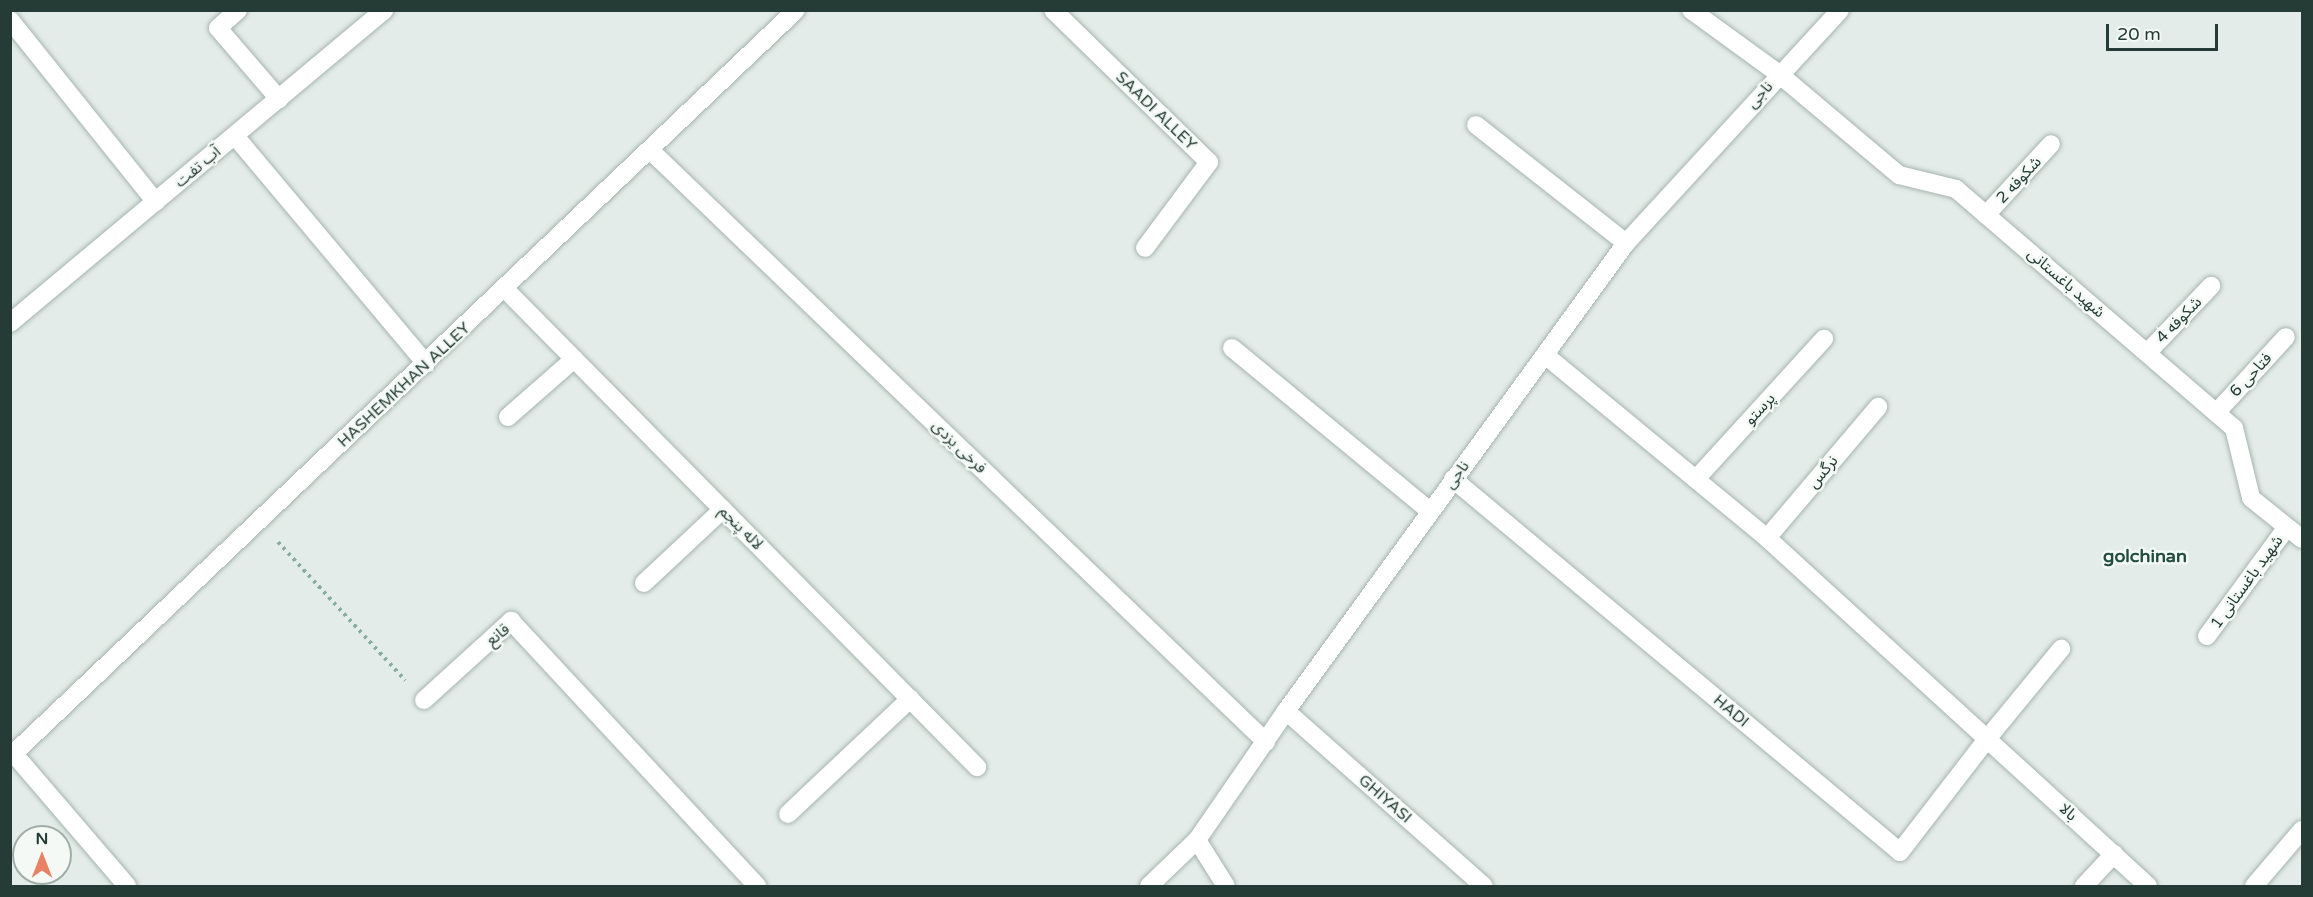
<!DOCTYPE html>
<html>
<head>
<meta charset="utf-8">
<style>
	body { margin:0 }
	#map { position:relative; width:2313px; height:897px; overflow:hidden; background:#e3ece8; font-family:"Varela Round","Noto Sans Arabic",sans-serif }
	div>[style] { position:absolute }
	.path>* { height:4px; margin-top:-2px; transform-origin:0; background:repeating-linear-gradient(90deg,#86aea0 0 3px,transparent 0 7.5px) }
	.roads { filter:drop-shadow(0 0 2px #a6b4af) drop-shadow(0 0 2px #a6b4af) }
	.minor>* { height:18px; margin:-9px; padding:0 9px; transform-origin:9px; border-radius:9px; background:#fff }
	span { translate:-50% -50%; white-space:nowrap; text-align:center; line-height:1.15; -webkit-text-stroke:5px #f4f9f6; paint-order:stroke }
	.street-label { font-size:16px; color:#243c35 }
	.neighbourhood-label { font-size:18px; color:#214d41; font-weight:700 }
	.frame { position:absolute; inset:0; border:12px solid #243c35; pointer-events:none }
	.north { position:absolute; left:12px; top:825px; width:60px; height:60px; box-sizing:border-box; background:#f4f9f6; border:2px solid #a1ada9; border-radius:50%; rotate:0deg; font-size:16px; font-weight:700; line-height:24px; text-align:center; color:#243c35 }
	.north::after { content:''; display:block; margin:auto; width:21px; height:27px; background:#e98165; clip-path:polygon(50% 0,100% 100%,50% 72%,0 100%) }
	.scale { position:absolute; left:2106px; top:24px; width:112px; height:27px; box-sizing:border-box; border:3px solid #243c35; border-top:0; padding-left:8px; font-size:18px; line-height:21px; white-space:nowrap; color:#243c35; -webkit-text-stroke:4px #f4f9f6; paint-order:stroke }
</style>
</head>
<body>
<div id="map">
	<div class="path">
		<div style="left:278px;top:542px;width:188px;rotate:47.4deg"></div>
	</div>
	<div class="roads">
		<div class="minor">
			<div style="left:238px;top:10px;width:27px;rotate:138deg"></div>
			<div style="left:218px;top:28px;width:94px;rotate:49.3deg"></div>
			<div style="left:1053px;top:10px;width:218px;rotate:44.3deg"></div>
			<div style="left:1209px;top:162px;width:107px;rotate:126.7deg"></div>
			<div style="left:1691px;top:10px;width:109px;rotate:36deg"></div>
			<div style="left:1779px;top:74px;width:157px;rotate:40.1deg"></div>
			<div style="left:1899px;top:175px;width:59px;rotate:13.8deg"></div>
			<div style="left:1956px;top:189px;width:367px;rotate:40.7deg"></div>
			<div style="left:2234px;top:428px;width:72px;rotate:76.3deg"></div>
			<div style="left:2251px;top:498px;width:65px;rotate:38.8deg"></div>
			<div style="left:10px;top:20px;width:233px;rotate:51.3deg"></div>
			<div style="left:1476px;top:125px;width:191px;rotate:38.2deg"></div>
			<div style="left:235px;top:136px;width:297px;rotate:50deg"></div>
			<div style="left:651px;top:151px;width:853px;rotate:43.86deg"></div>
			<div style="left:1986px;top:215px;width:96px;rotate:-47.5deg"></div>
			<div style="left:505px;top:289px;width:672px;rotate:45.36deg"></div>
			<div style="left:10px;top:323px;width:488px;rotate:-39.9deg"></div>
			<div style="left:1232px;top:348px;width:256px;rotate:39.5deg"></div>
			<div style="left:2147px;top:353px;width:93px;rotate:-46.3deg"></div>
			<div style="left:1545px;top:355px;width:288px;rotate:39.5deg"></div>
			<div style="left:1767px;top:538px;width:298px;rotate:42.4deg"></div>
			<div style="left:1987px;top:739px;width:117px;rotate:-50.6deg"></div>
			<div style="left:2216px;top:413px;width:103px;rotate:-47.4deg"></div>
			<div style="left:508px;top:417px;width:88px;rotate:-41.3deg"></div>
			<div style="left:1453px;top:479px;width:582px;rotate:39.84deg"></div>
			<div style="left:1900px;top:852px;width:143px;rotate:-52.4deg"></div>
			<div style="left:1987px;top:739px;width:218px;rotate:42.4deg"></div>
			<div style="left:1696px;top:479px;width:190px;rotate:-47.6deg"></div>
			<div style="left:1767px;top:538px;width:172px;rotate:-49.7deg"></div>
			<div style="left:644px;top:583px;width:108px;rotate:-43.1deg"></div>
			<div style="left:2207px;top:636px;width:135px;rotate:-53.7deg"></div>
			<div style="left:424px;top:700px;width:118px;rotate:-42.2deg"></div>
			<div style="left:511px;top:621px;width:362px;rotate:47.1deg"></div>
			<div style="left:1286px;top:711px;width:264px;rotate:41.5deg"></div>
			<div style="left:14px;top:754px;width:174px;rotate:49.4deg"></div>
			<div style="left:10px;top:757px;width:1084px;rotate:-43.54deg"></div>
			<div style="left:788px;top:814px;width:168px;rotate:-43.3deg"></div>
			<div style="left:1197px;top:840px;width:54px;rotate:57.8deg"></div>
			<div style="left:1149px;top:886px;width:66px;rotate:-43.8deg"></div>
			<div style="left:1197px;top:840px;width:157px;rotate:-55.4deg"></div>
			<div style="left:1286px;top:711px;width:578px;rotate:-54deg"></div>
			<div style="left:1626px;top:243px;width:316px;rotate:-47.4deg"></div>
			<div style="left:2084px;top:886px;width:44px;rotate:-46.8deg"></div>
			<div style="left:2254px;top:886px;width:74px;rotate:-49.4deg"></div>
		</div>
	</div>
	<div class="street-label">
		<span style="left:1760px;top:95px;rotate:-48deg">ناجی</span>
		<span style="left:1156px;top:111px;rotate:44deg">SAADI ALLEY</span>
		<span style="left:198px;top:167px;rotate:-40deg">آب تفت</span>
		<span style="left:2019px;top:180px;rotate:-47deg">شکوفه 2</span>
		<span style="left:2066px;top:283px;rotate:41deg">شهید باغستانی</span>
		<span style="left:2179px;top:320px;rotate:-46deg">شکوفه 4</span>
		<span style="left:2251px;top:375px;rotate:-47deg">فتاحی 6</span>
		<span style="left:404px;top:385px;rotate:-43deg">HASHEMKHAN ALLEY</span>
		<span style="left:1760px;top:409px;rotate:-47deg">پرستو</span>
		<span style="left:959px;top:447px;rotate:44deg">فرخی یزدی</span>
		<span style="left:1823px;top:472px;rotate:-50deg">نرگس</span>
		<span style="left:1457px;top:475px;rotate:-54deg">ناجی</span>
		<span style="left:741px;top:528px;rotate:45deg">لاله پنجم</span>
		<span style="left:2247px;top:582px;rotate:-54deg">شهید باغستانی 1</span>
		<span style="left:498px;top:635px;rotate:-38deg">قانع</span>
		<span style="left:1731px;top:711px;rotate:40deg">HADI</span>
		<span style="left:1385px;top:799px;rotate:41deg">GHIYASI</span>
		<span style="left:2068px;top:812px;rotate:42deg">بالا</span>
	</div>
	<div class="neighbourhood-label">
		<span style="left:2145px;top:556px">golchinan</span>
	</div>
	<div class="frame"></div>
	<div class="north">N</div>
	<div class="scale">20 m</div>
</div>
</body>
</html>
